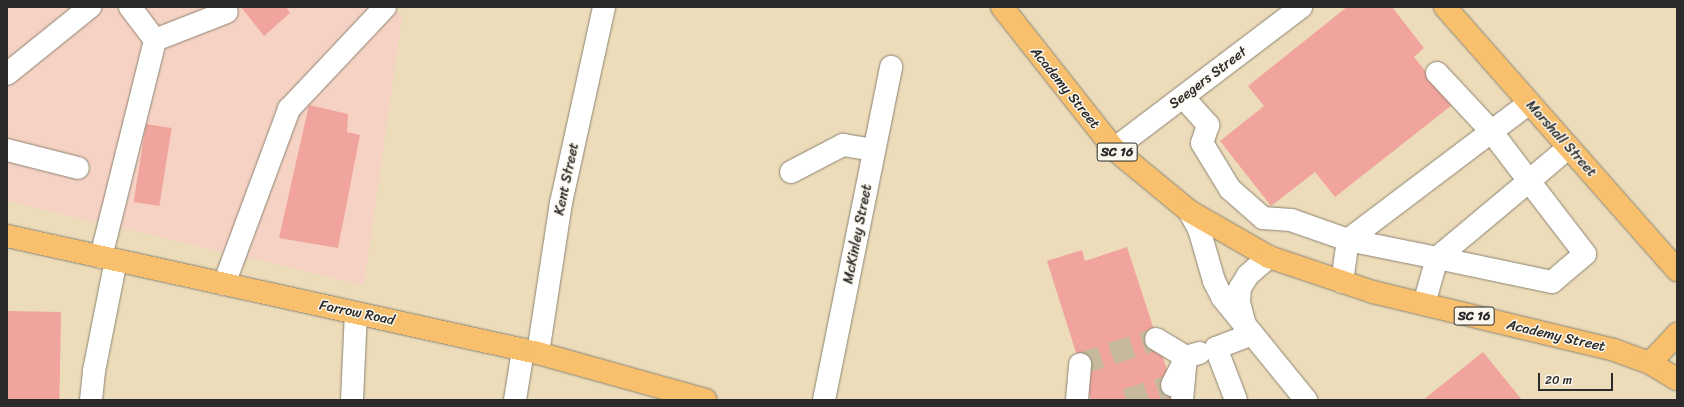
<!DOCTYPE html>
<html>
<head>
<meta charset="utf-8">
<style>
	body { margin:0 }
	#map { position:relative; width:1684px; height:407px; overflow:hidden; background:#eddcba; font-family:Sriracha,sans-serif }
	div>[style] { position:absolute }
	.built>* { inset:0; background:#f6d2c4 }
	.building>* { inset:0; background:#f0a49d; transform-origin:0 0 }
	.minor-tunnel>* { height:22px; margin-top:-11px; transform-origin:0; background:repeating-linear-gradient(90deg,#c6b99d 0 22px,transparent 0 33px) }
	.roads { filter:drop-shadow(0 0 1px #8c8472) drop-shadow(0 0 1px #8c8472) }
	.minor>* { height:22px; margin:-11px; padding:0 11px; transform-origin:11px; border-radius:11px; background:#fff }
	.major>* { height:22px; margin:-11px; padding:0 11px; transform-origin:11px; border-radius:11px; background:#f8bf6c }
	span { translate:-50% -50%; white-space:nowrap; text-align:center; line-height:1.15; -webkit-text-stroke:3px #fbf7ec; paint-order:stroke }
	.shield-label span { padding:1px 3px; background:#fbf7ec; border:1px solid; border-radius:3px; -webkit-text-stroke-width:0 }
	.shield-label { font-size:13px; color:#2b2b2b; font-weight:700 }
	.street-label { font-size:14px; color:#2b2b2b }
	.frame { position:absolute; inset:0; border:8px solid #2b2b2b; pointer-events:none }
	.scale { position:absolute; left:1538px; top:373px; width:75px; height:18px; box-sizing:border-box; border:2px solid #2b2b2b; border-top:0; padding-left:5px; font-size:12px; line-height:14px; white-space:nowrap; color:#2b2b2b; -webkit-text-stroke:3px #fbf7ec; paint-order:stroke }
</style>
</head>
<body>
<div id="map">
	<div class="built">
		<div style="clip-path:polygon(7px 7px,391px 7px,402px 16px,364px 285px,7px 201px)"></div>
	</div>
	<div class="building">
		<div style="clip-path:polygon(241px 7px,286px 7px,290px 13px,264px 36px)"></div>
		<div style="clip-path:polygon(1347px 7px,1392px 7px,1424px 48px,1414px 57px,1452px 105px,1335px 197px,1315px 172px,1271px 206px,1220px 141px,1264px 106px,1248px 86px)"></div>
		<div style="clip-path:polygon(309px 105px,348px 114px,347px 132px,360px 135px,338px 248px,279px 238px)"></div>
		<div style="left:146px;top:124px;width:26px;height:79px;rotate:9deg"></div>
		<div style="clip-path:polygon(1127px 247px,1172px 385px,1176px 400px,1091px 400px,1047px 261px,1082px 250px,1085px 261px)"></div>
		<div style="left:7px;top:311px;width:54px;height:89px;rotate:1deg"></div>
		<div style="clip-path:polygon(1483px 352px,1522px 400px,1423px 400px)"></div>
	</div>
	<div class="minor-tunnel">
		<div style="left:1080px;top:364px;width:80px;rotate:-18.2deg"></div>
		<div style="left:1126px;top:400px;width:48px;rotate:-18.1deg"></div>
	</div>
	<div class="roads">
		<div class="minor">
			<div style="left:130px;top:7px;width:41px;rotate:52.9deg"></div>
			<div style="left:155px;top:40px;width:77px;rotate:-21.3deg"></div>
			<div style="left:1437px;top:73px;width:79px;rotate:47deg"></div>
			<div style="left:1491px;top:131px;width:63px;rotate:52.8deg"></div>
			<div style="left:1529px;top:181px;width:92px;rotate:52.5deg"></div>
			<div style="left:1585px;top:254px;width:43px;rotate:139.7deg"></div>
			<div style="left:1552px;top:282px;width:117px;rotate:-168.2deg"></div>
			<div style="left:1437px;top:258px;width:120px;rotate:-39.9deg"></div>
			<div style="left:1529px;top:181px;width:52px;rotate:-40.4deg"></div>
			<div style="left:7px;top:74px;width:107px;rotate:-38.9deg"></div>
			<div style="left:1183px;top:97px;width:38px;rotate:48deg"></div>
			<div style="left:1208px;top:125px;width:19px;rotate:108deg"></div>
			<div style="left:1202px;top:143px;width:54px;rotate:58.7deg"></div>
			<div style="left:1230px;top:189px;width:44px;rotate:41.3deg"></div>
			<div style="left:1263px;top:218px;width:28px;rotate:4deg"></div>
			<div style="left:1291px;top:220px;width:60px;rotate:19.3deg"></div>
			<div style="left:1348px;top:240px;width:91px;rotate:11.4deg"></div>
			<div style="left:1437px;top:258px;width:48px;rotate:105.8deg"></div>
			<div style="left:1114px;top:149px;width:235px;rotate:-37.2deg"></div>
			<div style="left:7px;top:150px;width:73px;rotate:14.2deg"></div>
			<div style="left:791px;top:172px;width:59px;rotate:-27.4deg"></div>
			<div style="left:843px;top:145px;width:31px;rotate:9deg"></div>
			<div style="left:1189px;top:211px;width:21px;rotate:61deg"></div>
			<div style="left:1199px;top:229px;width:54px;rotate:73.9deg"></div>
			<div style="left:1214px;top:281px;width:18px;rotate:63deg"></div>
			<div style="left:1222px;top:297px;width:36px;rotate:51deg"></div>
			<div style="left:1245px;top:325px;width:24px;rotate:-105deg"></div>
			<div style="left:1239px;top:302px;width:14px;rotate:-86deg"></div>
			<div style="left:1240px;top:288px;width:15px;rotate:-58deg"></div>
			<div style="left:1248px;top:275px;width:28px;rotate:-41deg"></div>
			<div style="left:101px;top:257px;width:224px;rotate:-76deg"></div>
			<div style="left:1342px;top:282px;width:42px;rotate:-81.9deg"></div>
			<div style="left:1348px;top:240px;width:227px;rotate:-37.1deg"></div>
			<div style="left:224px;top:284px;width:187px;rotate:-69.6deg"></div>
			<div style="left:289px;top:109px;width:140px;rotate:-46.7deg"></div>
			<div style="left:1245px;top:325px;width:97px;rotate:50.9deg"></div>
			<div style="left:1156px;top:339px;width:35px;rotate:31deg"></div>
			<div style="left:1186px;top:357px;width:14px;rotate:-17deg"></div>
			<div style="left:538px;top:353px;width:152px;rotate:-81.3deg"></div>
			<div style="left:561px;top:203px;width:201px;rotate:-77.6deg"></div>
			<div style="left:1172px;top:385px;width:31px;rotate:-63deg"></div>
			<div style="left:1186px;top:357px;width:43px;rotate:95.3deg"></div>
			<div style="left:91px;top:400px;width:29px;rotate:-84deg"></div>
			<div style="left:94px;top:371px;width:113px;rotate:-78.8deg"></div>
			<div style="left:352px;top:400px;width:87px;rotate:-87.4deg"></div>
			<div style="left:515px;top:400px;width:51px;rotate:-80.9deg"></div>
			<div style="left:824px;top:400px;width:340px;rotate:-78.6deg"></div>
			<div style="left:1077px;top:400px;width:36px;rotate:-85deg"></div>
			<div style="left:1236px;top:400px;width:56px;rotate:-111deg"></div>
			<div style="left:1216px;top:348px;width:39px;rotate:-21deg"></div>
		</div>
		<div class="major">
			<div style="left:1002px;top:7px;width:181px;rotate:51.7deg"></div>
			<div style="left:1114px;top:149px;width:97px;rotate:39.6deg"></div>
			<div style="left:1189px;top:211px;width:92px;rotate:29.9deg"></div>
			<div style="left:1269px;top:257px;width:110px;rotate:18.6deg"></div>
			<div style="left:1373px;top:292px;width:248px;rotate:13.5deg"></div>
			<div style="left:1614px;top:350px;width:38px;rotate:20deg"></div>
			<div style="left:1650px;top:363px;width:31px;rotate:31deg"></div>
			<div style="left:1445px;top:7px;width:351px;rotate:48.6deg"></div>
			<div style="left:7px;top:236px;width:544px;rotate:12.43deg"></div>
			<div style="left:538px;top:353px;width:174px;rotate:15.6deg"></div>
			<div style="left:1650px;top:363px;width:40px;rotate:-47deg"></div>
		</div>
	</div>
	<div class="shield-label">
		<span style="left:1117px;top:152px">SC 16</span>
		<span style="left:1474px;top:316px">SC 16</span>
	</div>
	<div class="street-label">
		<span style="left:1208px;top:78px;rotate:-37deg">Seegers Street</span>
		<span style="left:1065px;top:88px;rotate:51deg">Academy Street</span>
		<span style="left:1561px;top:139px;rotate:48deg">Marshall Street</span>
		<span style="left:567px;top:179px;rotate:-78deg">Kent Street</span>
		<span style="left:858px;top:234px;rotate:-79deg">McKinley Street</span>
		<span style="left:357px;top:313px;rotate:12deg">Farrow Road</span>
		<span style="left:1556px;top:336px;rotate:13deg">Academy Street</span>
	</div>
	<div class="frame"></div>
	<div class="scale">20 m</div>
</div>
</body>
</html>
